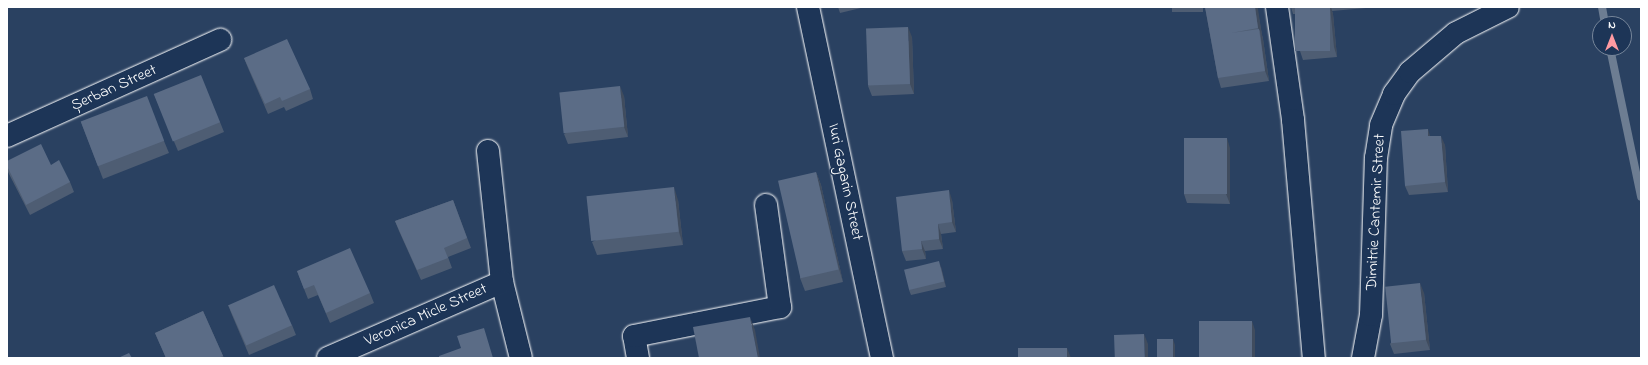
<!DOCTYPE html>
<html>
<head>
<meta charset="utf-8">
<style>
	body { margin:0 }
	#map { position:relative; width:1648px; height:365px; overflow:hidden; background:#2a4161; font-family:"Indie Flower",sans-serif }
	div>[style] { position:absolute }
	.stream>* { height:8px; margin:-4px; padding:0 4px; transform-origin:4px; border-radius:4px; background:#6d7d92 }
	.roads { filter:drop-shadow(0 0 1px #fff) drop-shadow(0 0 1px #fff) }
	.minor>* { height:22px; margin:-11px; padding:0 11px; transform-origin:11px; border-radius:11px; background:#1d3557 }
	.wall>* { inset:0; background:#4e5d73; transform-origin:0 0 }
	.shaded-wall>* { inset:0; background:#404c5e }
	.building>* { inset:0; background:#5b6c86; transform-origin:0 0 }
	span { translate:-50% -50%; white-space:nowrap; text-align:center; line-height:1.15; -webkit-text-stroke:3px #1d3557; paint-order:stroke }
	.street-label { font-size:16px; color:#fff }
	.frame { position:absolute; inset:0; border:8px solid #fff; pointer-events:none }
	.north { position:absolute; left:1592px; top:16px; width:40px; height:40px; box-sizing:border-box; background:#1d3557; border:1px solid #77869a; border-radius:50%; rotate:0deg; font-size:11px; font-weight:700; line-height:16px; text-align:center; color:#fff }
	.north::after { content:''; display:block; margin:auto; width:14px; height:18px; background:#ff9aa2; clip-path:polygon(50% 0,100% 100%,50% 72%,0 100%) }
</style>
</head>
<body>
<div id="map">
	<div class="stream">
		<div style="left:1602px;top:7px;width:17px;rotate:80deg"></div>
		<div style="left:1610px;top:48px;width:152px;rotate:78.2deg"></div>
	</div>
	<div class="roads">
		<div class="minor">
			<div style="left:808px;top:7px;width:359px;rotate:78.1deg"></div>
			<div style="left:1277px;top:7px;width:114px;rotate:81.9deg"></div>
			<div style="left:1293px;top:120px;width:239px;rotate:85deg"></div>
			<div style="left:7px;top:136px;width:234px;rotate:-24.3deg"></div>
			<div style="left:488px;top:151px;width:132px;rotate:83.9deg"></div>
			<div style="left:502px;top:282px;width:78px;rotate:76deg"></div>
			<div style="left:328px;top:358px;width:190px;rotate:-23.6deg"></div>
			<div style="left:638px;top:358px;width:22px;rotate:-100deg"></div>
			<div style="left:634px;top:336px;width:149px;rotate:-11.2deg"></div>
			<div style="left:780px;top:307px;width:103px;rotate:-97.8deg"></div>
			<div style="left:1363px;top:358px;width:44px;rotate:-79.5deg"></div>
			<div style="left:1371px;top:315px;width:157px;rotate:-88.2deg"></div>
			<div style="left:1376px;top:158px;width:33px;rotate:-81deg"></div>
			<div style="left:1381px;top:125px;width:34px;rotate:-67deg"></div>
			<div style="left:1394px;top:94px;width:27px;rotate:-54deg"></div>
			<div style="left:1410px;top:72px;width:60px;rotate:-40.3deg"></div>
			<div style="left:1456px;top:33px;width:58px;rotate:-26.6deg"></div>
		</div>
	</div>
	<div class="wall">
		<div style="clip-path:polygon(838px 7px,865px 7px,840px 13px)"></div>
		<div style="left:1172px;top:7px;width:31px;height:5px"></div>
		<div style="clip-path:polygon(1205px 7px,1257px 7px,1262px 35px,1263px 39px,1269px 81px,1221px 88px,1218px 78px)"></div>
		<div style="clip-path:polygon(1291px 7px,1366px 7px,1366px 8px,1332px 11px,1333px 14px,1337px 57px,1303px 60px,1300px 51px,1296px 14px,1293px 14px)"></div>
		<div style="clip-path:polygon(912px 37px,914px 94px,872px 96px,868px 86px)"></div>
		<div style="clip-path:polygon(244px 58px,310px 89px,313px 99px,286px 111px,284px 107px,268px 114px,248px 68px)"></div>
		<div style="clip-path:polygon(154px 94px,220px 122px,224px 132px,178px 151px)"></div>
		<div style="clip-path:polygon(624px 96px,628px 137px,568px 144px,564px 134px)"></div>
		<div style="clip-path:polygon(81px 122px,164px 141px,169px 153px,103px 179px)"></div>
		<div style="clip-path:polygon(1430px 136px,1445px 145px,1448px 192px,1409px 195px,1405px 186px)"></div>
		<div style="clip-path:polygon(1230px 148px,1230px 204px,1187px 203px,1184px 194px)"></div>
		<div style="clip-path:polygon(7px 161px,51px 165px,70px 182px,74px 192px,30px 215px,8px 172px,7px 167px)"></div>
		<div style="clip-path:polygon(816px 172px,821px 185px,843px 282px,805px 291px,800px 278px)"></div>
		<div style="clip-path:polygon(453px 200px,471px 248px,448px 257px,452px 268px,421px 280px,399px 231px,395px 221px)"></div>
		<div style="clip-path:polygon(678px 200px,683px 245px,597px 255px,592px 242px)"></div>
		<div style="clip-path:polygon(952px 200px,956px 232px,941px 234px,943px 249px,925px 251px,926px 259px,906px 261px,902px 251px)"></div>
		<div style="clip-path:polygon(941px 267px,946px 287px,911px 295px,909px 290px)"></div>
		<div style="clip-path:polygon(297px 271px,370px 293px,374px 303px,330px 323px,318px 295px,308px 299px)"></div>
		<div style="clip-path:polygon(1424px 293px,1430px 350px,1394px 354px,1390px 344px)"></div>
		<div style="clip-path:polygon(228px 305px,292px 325px,296px 335px,249px 355px,232px 315px)"></div>
		<div style="clip-path:polygon(203px 311px,224px 358px,166px 358px,155px 333px)"></div>
	</div>
	<div class="shaded-wall">
		<div style="clip-path:polygon(1255px 7px,1257px 7px,1258px 9px,1262px 35px,1263px 39px,1269px 81px,1265px 71px,1260px 31px,1258px 28px)"></div>
		<div style="clip-path:polygon(1330px 7px,1331px 7px,1333px 14px,1337px 57px,1334px 47px)"></div>
		<div style="clip-path:polygon(908px 27px,912px 37px,914px 94px,910px 84px)"></div>
		<div style="clip-path:polygon(620px 86px,624px 96px,628px 137px,624px 127px)"></div>
		<div style="clip-path:polygon(1428px 129px,1431px 139px,1428px 136px)"></div>
		<div style="clip-path:polygon(1441px 136px,1445px 145px,1448px 192px,1445px 182px)"></div>
		<div style="clip-path:polygon(1227px 138px,1230px 148px,1230px 204px,1226px 194px)"></div>
		<div style="clip-path:polygon(816px 172px,821px 185px,843px 282px,839px 269px)"></div>
		<div style="clip-path:polygon(674px 187px,678px 200px,683px 245px,679px 232px)"></div>
		<div style="clip-path:polygon(949px 190px,952px 200px,956px 232px,952px 222px)"></div>
		<div style="clip-path:polygon(938px 224px,941px 234px,943px 249px,939px 239px)"></div>
		<div style="clip-path:polygon(921px 241px,925px 251px,926px 259px,922px 249px)"></div>
		<div style="clip-path:polygon(939px 261px,941px 267px,946px 287px,944px 281px)"></div>
		<div style="clip-path:polygon(1420px 283px,1424px 293px,1430px 350px,1426px 340px)"></div>
		<div style="clip-path:polygon(750px 317px,755px 330px,760px 358px,758px 358px)"></div>
		<div style="clip-path:polygon(1252px 321px,1255px 330px,1255px 358px,1252px 358px)"></div>
		<div style="clip-path:polygon(1144px 334px,1148px 344px,1148px 358px,1145px 358px)"></div>
		<div style="clip-path:polygon(1173px 339px,1175px 345px,1175px 358px,1173px 358px)"></div>
		<div style="clip-path:polygon(1067px 348px,1071px 358px,1067px 358px)"></div>
	</div>
	<div class="building">
		<div style="clip-path:polygon(1205px 7px,1255px 7px,1258px 28px,1231px 33px,1259px 29px,1265px 71px,1218px 78px)"></div>
		<div style="left:1295px;top:7px;width:35px;height:44px"></div>
		<div style="left:908px;top:27px;width:57px;height:42px;rotate:88deg"></div>
		<div style="clip-path:polygon(287px 39px,310px 89px,282px 101px,280px 97px,265px 104px,244px 58px)"></div>
		<div style="left:201px;top:75px;width:51px;height:51px;rotate:68deg"></div>
		<div style="left:620px;top:86px;width:41px;height:61px;rotate:84deg"></div>
		<div style="left:147px;top:96px;width:48px;height:71px;rotate:69deg"></div>
		<div style="clip-path:polygon(1428px 129px,1428px 136px,1441px 136px,1445px 182px,1405px 186px,1401px 131px)"></div>
		<div style="left:1184px;top:138px;width:43px;height:56px"></div>
		<div style="clip-path:polygon(41px 144px,51px 165px,59px 160px,70px 182px,26px 205px,7px 166px,7px 161px)"></div>
		<div style="left:816px;top:172px;width:100px;height:39px;rotate:77deg"></div>
		<div style="left:674px;top:187px;width:45px;height:88px;rotate:84deg"></div>
		<div style="clip-path:polygon(949px 190px,952px 222px,938px 224px,939px 239px,921px 241px,922px 249px,902px 251px,896px 197px)"></div>
		<div style="clip-path:polygon(453px 200px,467px 238px,444px 248px,448px 258px,417px 270px,395px 221px)"></div>
		<div style="clip-path:polygon(350px 248px,370px 293px,326px 313px,314px 285px,304px 289px,297px 271px)"></div>
		<div style="left:939px;top:261px;width:21px;height:36px;rotate:76deg"></div>
		<div style="left:1420px;top:283px;width:57px;height:35px;rotate:84deg"></div>
		<div style="left:274px;top:285px;width:44px;height:50px;rotate:66deg"></div>
		<div style="clip-path:polygon(203px 311px,223px 356px,218px 358px,166px 358px,155px 333px)"></div>
		<div style="clip-path:polygon(750px 317px,758px 358px,699px 358px,693px 327px)"></div>
		<div style="left:1199px;top:321px;width:53px;height:37px"></div>
		<div style="clip-path:polygon(484px 328px,493px 358px,439px 358px,439px 356px,461px 348px,457px 336px)"></div>
		<div style="left:1144px;top:334px;width:24px;height:30px;rotate:88deg"></div>
		<div style="left:1157px;top:339px;width:16px;height:19px"></div>
		<div style="left:1067px;top:348px;width:10px;height:49px;rotate:90deg"></div>
		<div style="clip-path:polygon(129px 353px,132px 358px,118px 358px)"></div>
	</div>
	<div class="street-label">
		<span style="left:114px;top:88px;rotate:-24deg">Șerban Street</span>
		<span style="left:845px;top:182px;rotate:78deg">Iuri Gagarin Street</span>
		<span style="left:1376px;top:212px;rotate:-87deg">Dimitrie Cantemir Street</span>
		<span style="left:426px;top:315px;rotate:-24deg">Veronica Micle Street</span>
	</div>
	<div class="frame"></div>
	<div class="north">N</div>
</div>
</body>
</html>
